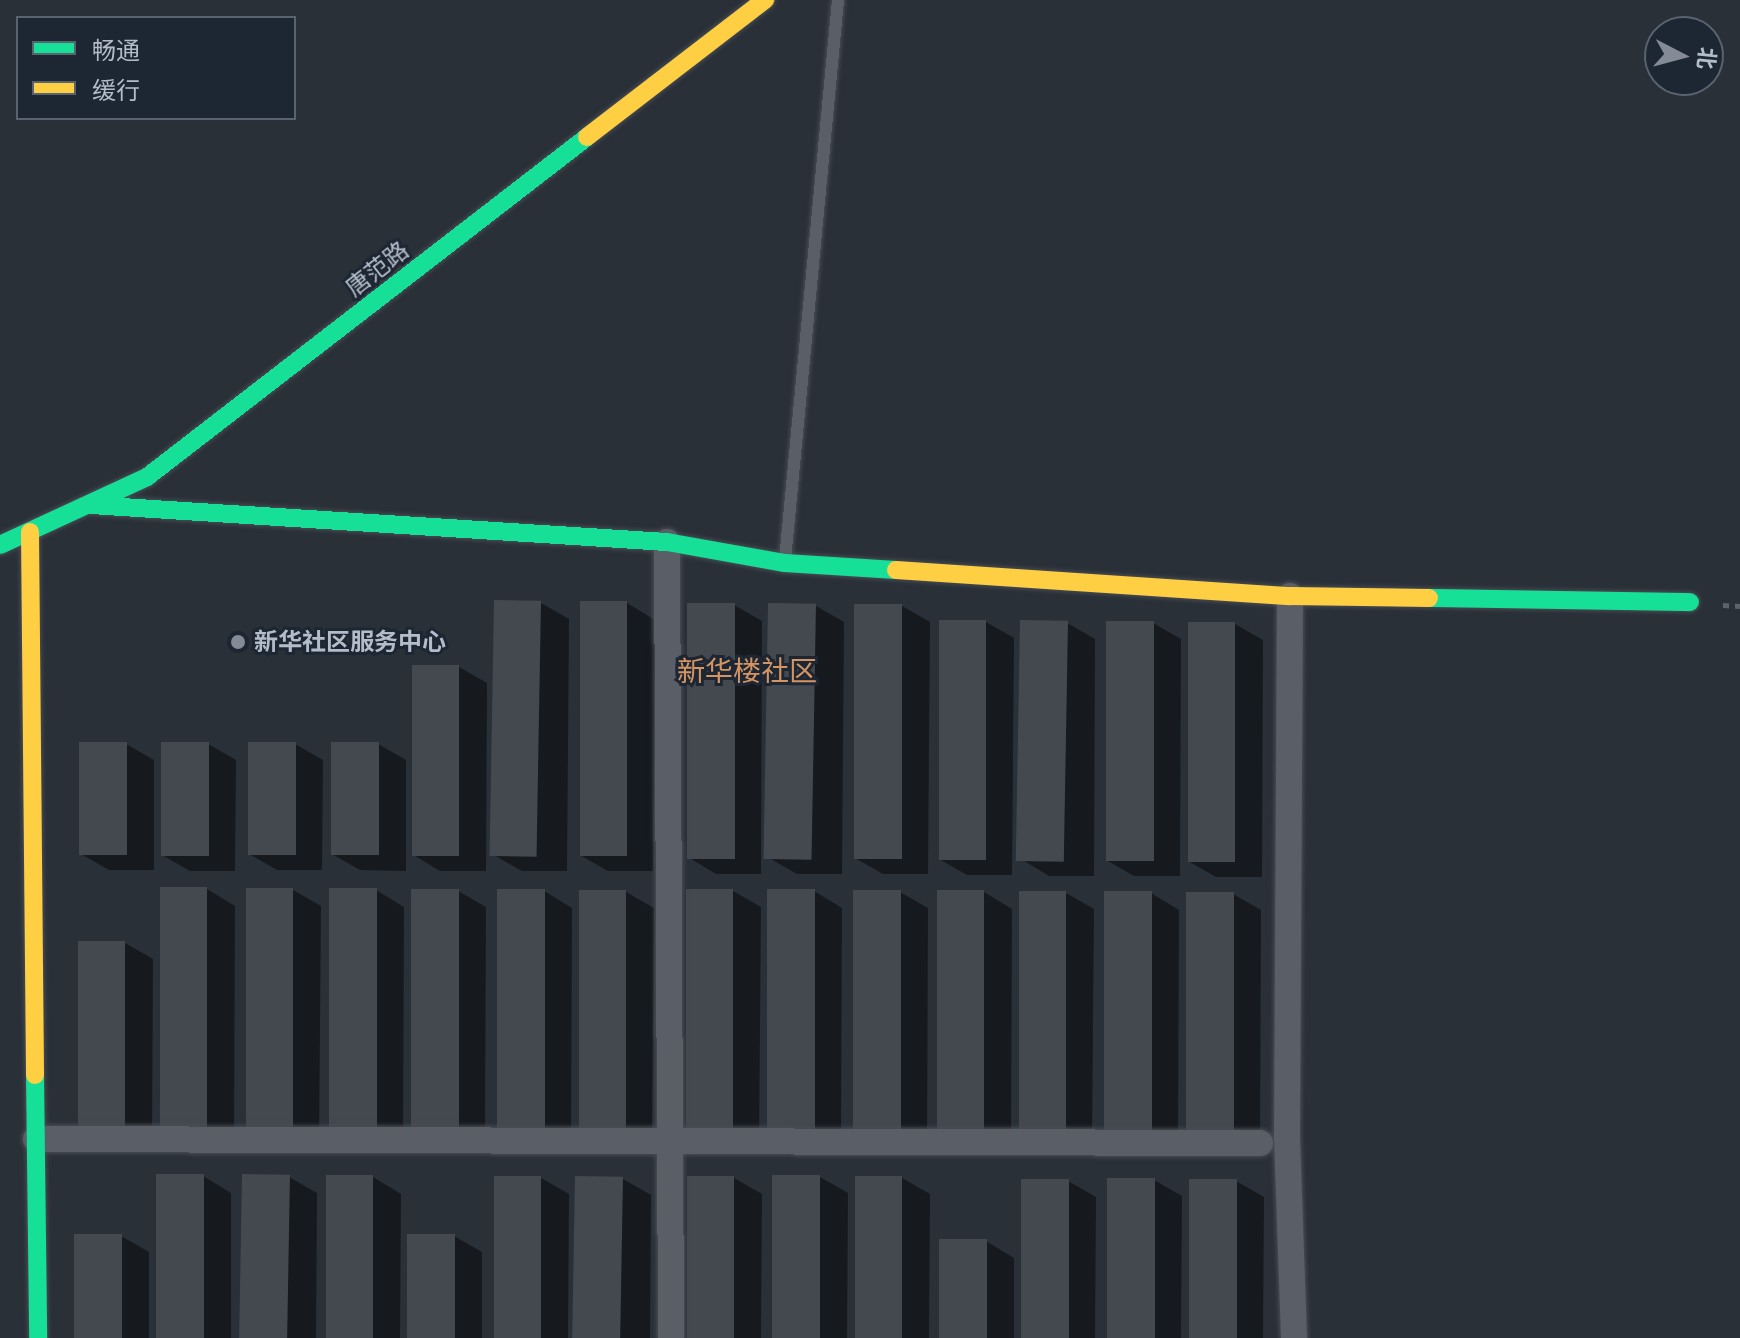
<!DOCTYPE html>
<html>
<head>
<meta charset="utf-8">
<style>
	body { margin:0 }
	#map { position:relative; width:1740px; height:1338px; overflow:hidden; background:#2a3038; font-family:Figtree,"Noto Sans SC",sans-serif }
	div>[style] { position:absolute }
	.shadow>* { inset:0; background:#0007 }
	.building>* { inset:0; background:#444950; transform-origin:0 0 }
	.path>* { height:5px; margin-top:-2.5px; transform-origin:0; background:repeating-linear-gradient(90deg,#5d636a 0 6px,transparent 0 12px) }
	.roads { filter:drop-shadow(0 0 2px #484c53) drop-shadow(0 0 2px #484c53) }
	.lane>* { height:12px; margin:-6px; padding:0 6px; transform-origin:6px; border-radius:6px; background:#5a5e66 }
	.street>* { height:26px; margin:-13px; padding:0 13px; transform-origin:13px; border-radius:13px; background:#5a5e66 }
	.fast>* { height:18px; margin:-9px; padding:0 9px; transform-origin:9px; border-radius:9px; background:#16e098 }
	.slow>* { height:18px; margin:-9px; padding:0 9px; transform-origin:9px; border-radius:9px; background:#ffcf43 }
	.dots>* { width:22px; height:22px; translate:-50% -50%; box-sizing:border-box; border:4px solid #1d2633; border-radius:50% }
	span { translate:-50% -50%; white-space:nowrap; text-align:center; line-height:1.15; -webkit-text-stroke:6px #1d2633; paint-order:stroke }
	.street-label { font-size:24px; color:#b4bcc9 }
	.poi-label { font-size:24px; color:#b4bcc9; font-weight:700 }
	.left { translate:0 -50%; text-align:left }
	.quarter-label { font-size:28px; color:#d59563 }
	.legend { position:absolute; left:16px; top:16px; width:280px; height:104px; box-sizing:border-box; background:#1d2633; border:2px solid #59626f; margin:0; padding:10px 14px; list-style:none; font-size:24px; color:#b4bcc9 }
	.legend li { display:flex; align-items:center; gap:16px; height:40px }
	.legend b { width:40px; border:2px solid #59626f }
	.north { position:absolute; left:1644px; top:16px; width:80px; height:80px; box-sizing:border-box; background:#1d2633; border:2px solid #59626f; border-radius:50%; rotate:96deg; font-size:22px; font-weight:700; line-height:32px; text-align:center; color:#b4bcc9 }
	.north::after { content:''; display:block; margin:auto; width:28px; height:36px; background:#848b96; clip-path:polygon(50% 0,100% 100%,50% 72%,0 100%) }
</style>
</head>
<body>
<div id="map">
	<div class="shadow">
		<div style="clip-path:polygon(541px 603px,569px 619px,567px 871px,522px 871px,494px 855px)"></div>
		<div style="clip-path:polygon(627px 603px,655px 620px,653px 871px,608px 871px,580px 855px)"></div>
		<div style="clip-path:polygon(734px 605px,762px 621px,761px 874px,716px 874px,688px 857px)"></div>
		<div style="clip-path:polygon(816px 606px,844px 622px,842px 874px,797px 874px,769px 858px)"></div>
		<div style="clip-path:polygon(902px 606px,930px 622px,928px 874px,883px 874px,855px 858px)"></div>
		<div style="clip-path:polygon(986px 622px,1014px 638px,1012px 875px,967px 875px,939px 859px)"></div>
		<div style="clip-path:polygon(1067px 623px,1095px 639px,1094px 876px,1049px 876px,1021px 859px)"></div>
		<div style="clip-path:polygon(1153px 623px,1181px 639px,1180px 876px,1134px 876px,1106px 860px)"></div>
		<div style="clip-path:polygon(1235px 624px,1263px 640px,1262px 877px,1216px 877px,1188px 861px)"></div>
		<div style="clip-path:polygon(459px 667px,487px 683px,486px 871px,440px 871px,412px 854px)"></div>
		<div style="clip-path:polygon(126px 744px,154px 760px,154px 870px,109px 870px,81px 854px)"></div>
		<div style="clip-path:polygon(208px 744px,236px 760px,235px 871px,190px 871px,162px 855px)"></div>
		<div style="clip-path:polygon(295px 744px,323px 760px,322px 870px,277px 870px,249px 854px)"></div>
		<div style="clip-path:polygon(378px 744px,406px 760px,406px 871px,360px 870px,332px 854px)"></div>
		<div style="clip-path:polygon(207px 889px,235px 906px,234px 1143px,188px 1143px)"></div>
		<div style="clip-path:polygon(293px 890px,321px 906px,319px 1143px,274px 1142px)"></div>
		<div style="clip-path:polygon(376px 890px,404px 907px,403px 1144px,358px 1143px)"></div>
		<div style="clip-path:polygon(458px 891px,486px 907px,485px 1144px,411px 1128px)"></div>
		<div style="clip-path:polygon(544px 891px,572px 908px,571px 1144px,525px 1144px)"></div>
		<div style="clip-path:polygon(733px 891px,761px 907px,759px 1144px,714px 1144px)"></div>
		<div style="clip-path:polygon(814px 891px,842px 908px,841px 1145px,795px 1145px)"></div>
		<div style="clip-path:polygon(626px 892px,654px 908px,652px 1145px,607px 1145px)"></div>
		<div style="clip-path:polygon(900px 892px,928px 908px,927px 1145px,881px 1145px)"></div>
		<div style="clip-path:polygon(984px 892px,1012px 909px,1011px 1146px,965px 1145px)"></div>
		<div style="clip-path:polygon(1066px 893px,1094px 909px,1092px 1146px,1047px 1146px)"></div>
		<div style="clip-path:polygon(1151px 893px,1179px 910px,1178px 1147px,1133px 1146px)"></div>
		<div style="clip-path:polygon(1233px 894px,1261px 910px,1260px 1147px,1214px 1147px)"></div>
		<div style="clip-path:polygon(125px 943px,153px 959px,152px 1142px,106px 1142px)"></div>
		<div style="clip-path:polygon(203px 1176px,231px 1193px,231px 1338px,157px 1338px)"></div>
		<div style="clip-path:polygon(289px 1177px,317px 1193px,316px 1338px,243px 1338px)"></div>
		<div style="clip-path:polygon(373px 1177px,401px 1194px,400px 1338px,327px 1338px)"></div>
		<div style="clip-path:polygon(820px 1177px,848px 1193px,847px 1338px,774px 1338px)"></div>
		<div style="clip-path:polygon(541px 1178px,569px 1194px,568px 1338px,495px 1338px)"></div>
		<div style="clip-path:polygon(734px 1178px,762px 1194px,761px 1338px,688px 1338px)"></div>
		<div style="clip-path:polygon(902px 1178px,930px 1194px,929px 1338px,855px 1338px)"></div>
		<div style="clip-path:polygon(623px 1179px,651px 1195px,650px 1338px,576px 1338px)"></div>
		<div style="clip-path:polygon(1154px 1180px,1182px 1196px,1181px 1338px,1108px 1338px)"></div>
		<div style="clip-path:polygon(1068px 1181px,1096px 1197px,1095px 1338px,1022px 1338px)"></div>
		<div style="clip-path:polygon(1236px 1181px,1264px 1197px,1263px 1338px,1190px 1338px)"></div>
		<div style="clip-path:polygon(121px 1236px,149px 1252px,149px 1338px,75px 1338px)"></div>
		<div style="clip-path:polygon(454px 1236px,482px 1252px,482px 1338px,409px 1338px)"></div>
		<div style="clip-path:polygon(986px 1241px,1014px 1258px,1014px 1338px,941px 1338px)"></div>
	</div>
	<div class="building">
		<div style="left:494px;top:600px;width:47px;height:256px;rotate:1deg"></div>
		<div style="left:580px;top:601px;width:47px;height:255px"></div>
		<div style="left:687px;top:603px;width:48px;height:256px"></div>
		<div style="left:768px;top:603px;width:48px;height:256px;rotate:1deg"></div>
		<div style="left:854px;top:604px;width:48px;height:255px"></div>
		<div style="left:939px;top:620px;width:47px;height:240px"></div>
		<div style="left:1020px;top:620px;width:48px;height:241px;rotate:1deg"></div>
		<div style="left:1106px;top:621px;width:48px;height:240px"></div>
		<div style="left:1188px;top:622px;width:47px;height:240px"></div>
		<div style="left:412px;top:665px;width:47px;height:191px"></div>
		<div style="left:79px;top:742px;width:48px;height:113px"></div>
		<div style="left:161px;top:742px;width:48px;height:114px"></div>
		<div style="left:248px;top:742px;width:48px;height:113px"></div>
		<div style="left:331px;top:742px;width:48px;height:113px"></div>
		<div style="left:160px;top:887px;width:47px;height:241px"></div>
		<div style="left:246px;top:888px;width:47px;height:239px"></div>
		<div style="left:329px;top:888px;width:48px;height:240px"></div>
		<div style="left:411px;top:889px;width:48px;height:240px"></div>
		<div style="left:497px;top:889px;width:48px;height:240px"></div>
		<div style="left:686px;top:889px;width:47px;height:240px"></div>
		<div style="left:767px;top:889px;width:48px;height:241px"></div>
		<div style="left:579px;top:890px;width:47px;height:240px"></div>
		<div style="left:853px;top:890px;width:48px;height:240px"></div>
		<div style="left:937px;top:890px;width:47px;height:240px"></div>
		<div style="left:1019px;top:891px;width:47px;height:240px"></div>
		<div style="left:1104px;top:891px;width:48px;height:240px"></div>
		<div style="left:1186px;top:892px;width:48px;height:240px"></div>
		<div style="left:78px;top:941px;width:47px;height:186px"></div>
		<div style="left:156px;top:1174px;width:48px;height:164px"></div>
		<div style="left:242px;top:1174px;width:48px;height:164px;rotate:1deg"></div>
		<div style="left:326px;top:1175px;width:47px;height:163px"></div>
		<div style="left:772px;top:1175px;width:48px;height:163px"></div>
		<div style="left:494px;top:1176px;width:47px;height:162px"></div>
		<div style="left:575px;top:1176px;width:48px;height:162px;rotate:1deg"></div>
		<div style="left:687px;top:1176px;width:47px;height:162px"></div>
		<div style="left:855px;top:1176px;width:47px;height:162px"></div>
		<div style="left:1107px;top:1178px;width:48px;height:160px"></div>
		<div style="left:1021px;top:1179px;width:48px;height:159px"></div>
		<div style="left:1189px;top:1179px;width:48px;height:159px"></div>
		<div style="left:74px;top:1234px;width:48px;height:104px"></div>
		<div style="left:407px;top:1234px;width:48px;height:104px"></div>
		<div style="left:939px;top:1239px;width:48px;height:99px"></div>
	</div>
	<div class="path">
		<div style="left:1723px;top:605px;width:17px;rotate:3deg"></div>
	</div>
	<div class="roads">
		<div class="lane">
			<div style="left:785px;top:560px;width:563px;rotate:-84.59deg"></div>
		</div>
		<div class="street">
			<div style="left:667px;top:542px;width:796px;rotate:89.71deg"></div>
			<div style="left:1290px;top:596px;width:541px;rotate:90.32deg"></div>
			<div style="left:1287px;top:1137px;width:201px;rotate:88deg"></div>
			<div style="left:36px;top:1139px;width:1224px;rotate:0.19deg"></div>
		</div>
		<div class="fast">
			<div style="left:91px;top:505px;width:577px;rotate:3.68deg"></div>
			<div style="left:667px;top:542px;width:120px;rotate:10.1deg"></div>
			<div style="left:785px;top:563px;width:111px;rotate:3.6deg"></div>
			<div style="left:0;top:545px;width:162px;rotate:-24.8deg"></div>
			<div style="left:147px;top:477px;width:556px;rotate:-37.69deg"></div>
			<div style="left:1429px;top:598px;width:261px;rotate:0.9deg"></div>
			<div style="left:35px;top:1075px;width:263px;rotate:89.3deg"></div>
		</div>
		<div class="slow">
			<div style="left:587px;top:137px;width:225px;rotate:-37.6deg"></div>
			<div style="left:30px;top:532px;width:543px;rotate:89.47deg"></div>
			<div style="left:896px;top:570px;width:395px;rotate:3.8deg"></div>
			<div style="left:1290px;top:596px;width:139px;rotate:0.8deg"></div>
		</div>
	</div>
	<div class="dots">
		<div style="left:238px;top:642px;background:#848b96"></div>
	</div>
	<div class="street-label">
		<span style="left:377px;top:269px;rotate:-38deg">唐范路</span>
	</div>
	<div class="poi-label">
		<span class="left" style="left:254px;top:642px">新华社区服务中心</span>
	</div>
	<div class="quarter-label">
		<span style="left:747px;top:671px">新华楼社区</span>
	</div>
	<ul class="legend">
	<li><b style="height:10px;background:#16e098"></b>畅通</li>
	<li><b style="height:10px;background:#ffcf43"></b>缓行</li>
	</ul>
	<div class="north">北</div>
</div>
</body>
</html>
